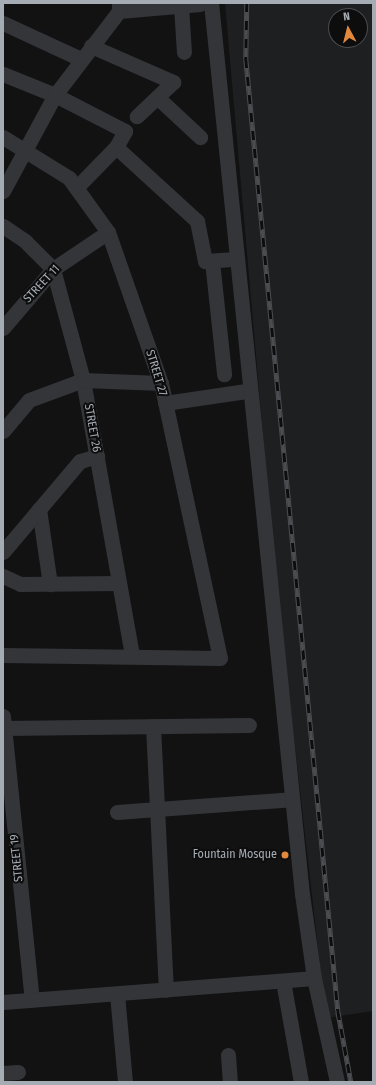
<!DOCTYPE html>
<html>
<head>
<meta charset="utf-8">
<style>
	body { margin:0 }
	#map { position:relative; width:376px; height:1085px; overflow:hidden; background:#121213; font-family:"Fira Sans Condensed",sans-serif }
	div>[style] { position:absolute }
	.built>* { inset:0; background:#1e1f20 }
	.minor>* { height:15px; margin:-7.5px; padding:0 7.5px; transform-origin:7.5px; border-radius:7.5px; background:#333538 }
	.rail>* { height:4.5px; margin-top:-2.25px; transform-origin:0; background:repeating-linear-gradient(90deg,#0d0d0e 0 9px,#4b4d51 0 18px); box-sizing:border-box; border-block:1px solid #4b4d51 }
	.dots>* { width:11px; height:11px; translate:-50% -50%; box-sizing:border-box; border:2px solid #0d0d0e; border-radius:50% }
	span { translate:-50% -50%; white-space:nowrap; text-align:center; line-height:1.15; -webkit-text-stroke:4px #0d0d0e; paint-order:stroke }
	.street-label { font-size:12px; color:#a5acb3 }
	.poi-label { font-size:12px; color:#a5acb3 }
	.right { translate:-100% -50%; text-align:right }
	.frame { position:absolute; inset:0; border:4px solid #a5acb3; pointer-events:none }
	.north { position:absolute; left:328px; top:8px; width:40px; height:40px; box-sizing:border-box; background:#0d0d0e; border:1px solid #4a4d50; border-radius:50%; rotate:353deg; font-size:11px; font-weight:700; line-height:16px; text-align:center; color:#a5acb3 }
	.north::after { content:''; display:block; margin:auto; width:14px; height:18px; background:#e1883c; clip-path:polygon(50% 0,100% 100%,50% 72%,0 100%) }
</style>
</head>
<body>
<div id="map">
	<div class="built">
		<div style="clip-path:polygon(evenodd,225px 3px,373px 3px,373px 1011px,326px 1018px,275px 571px,225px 3px,336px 16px,360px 16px,360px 40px,336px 40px,336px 16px)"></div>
	</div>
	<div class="minor">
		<div style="left:181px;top:6px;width:46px;rotate:86.3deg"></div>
		<div style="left:119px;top:11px;width:81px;rotate:-4.9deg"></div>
		<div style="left:3px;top:23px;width:86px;rotate:24.8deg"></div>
		<div style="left:91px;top:46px;width:90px;rotate:23.7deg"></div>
		<div style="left:173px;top:82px;width:50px;rotate:136.6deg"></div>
		<div style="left:3px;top:74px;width:56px;rotate:22deg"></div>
		<div style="left:55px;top:95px;width:79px;rotate:27.2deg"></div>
		<div style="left:125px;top:131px;width:18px;rotate:119deg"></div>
		<div style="left:116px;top:147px;width:57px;rotate:134.3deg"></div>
		<div style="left:157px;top:97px;width:59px;rotate:42.9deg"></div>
		<div style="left:3px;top:137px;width:78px;rotate:31.8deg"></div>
		<div style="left:69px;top:178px;width:67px;rotate:54.2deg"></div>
		<div style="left:108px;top:232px;width:160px;rotate:70.7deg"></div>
		<div style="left:161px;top:383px;width:281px;rotate:77.9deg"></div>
		<div style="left:220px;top:658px;width:217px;rotate:-179.2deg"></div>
		<div style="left:116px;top:147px;width:110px;rotate:42.4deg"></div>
		<div style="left:197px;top:221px;width:41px;rotate:78.7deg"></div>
		<div style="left:205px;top:261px;width:27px;rotate:-4deg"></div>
		<div style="left:3px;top:191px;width:109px;rotate:-61.6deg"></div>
		<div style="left:55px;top:95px;width:106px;rotate:-52.7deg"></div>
		<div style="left:119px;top:11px;width:8px;rotate:-90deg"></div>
		<div style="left:3px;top:226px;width:27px;rotate:34deg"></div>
		<div style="left:25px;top:241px;width:40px;rotate:45deg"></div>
		<div style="left:53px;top:269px;width:115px;rotate:74.9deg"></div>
		<div style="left:83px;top:380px;width:279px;rotate:79.9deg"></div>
		<div style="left:212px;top:261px;width:114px;rotate:83.9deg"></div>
		<div style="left:3px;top:328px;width:77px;rotate:-49.7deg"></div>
		<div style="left:53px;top:269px;width:66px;rotate:-33.9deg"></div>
		<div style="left:165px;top:403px;width:82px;rotate:-8.4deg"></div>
		<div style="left:3px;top:431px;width:40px;rotate:-50deg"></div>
		<div style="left:29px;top:400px;width:58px;rotate:-20.3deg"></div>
		<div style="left:83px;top:380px;width:78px;rotate:2.2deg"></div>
		<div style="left:39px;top:509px;width:76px;rotate:81.7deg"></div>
		<div style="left:3px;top:552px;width:119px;rotate:-49.8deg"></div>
		<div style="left:80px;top:461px;width:18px;rotate:-16deg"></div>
		<div style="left:3px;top:576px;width:19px;rotate:25deg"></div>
		<div style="left:20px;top:584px;width:99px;rotate:-0.6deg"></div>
		<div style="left:3px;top:716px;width:285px;rotate:84.2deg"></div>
		<div style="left:153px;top:726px;width:264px;rotate:87.2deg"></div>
		<div style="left:4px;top:728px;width:245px;rotate:-0.7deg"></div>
		<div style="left:117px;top:812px;width:175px;rotate:-4.2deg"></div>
		<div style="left:314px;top:978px;width:107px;rotate:77.5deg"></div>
		<div style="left:283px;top:981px;width:103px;rotate:79.9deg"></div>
		<div style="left:117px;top:994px;width:88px;rotate:84.8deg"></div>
		<div style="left:3px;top:1002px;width:312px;rotate:-4.4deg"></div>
		<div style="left:314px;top:978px;width:85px;rotate:-98.1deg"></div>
		<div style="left:302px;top:894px;width:896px;rotate:-95.83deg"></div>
		<div style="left:228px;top:1055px;width:27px;rotate:86deg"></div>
		<div style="left:3px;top:1073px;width:15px;rotate:-4deg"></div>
	</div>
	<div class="rail">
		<div style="left:247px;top:3px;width:56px;rotate:91deg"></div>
		<div style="left:246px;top:59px;width:956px;rotate:84.48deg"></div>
		<div style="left:338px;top:1011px;width:72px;rotate:79.6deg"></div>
	</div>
	<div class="dots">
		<div style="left:285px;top:855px;background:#e1883c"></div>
	</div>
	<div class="street-label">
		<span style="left:42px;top:284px;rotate:-47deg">STREET 11</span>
		<span style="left:156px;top:373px;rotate:73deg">STREET 27</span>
		<span style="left:92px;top:428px;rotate:80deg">STREET 26</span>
		<span style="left:17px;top:858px;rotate:-96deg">STREET 19</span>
	</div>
	<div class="poi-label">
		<span class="right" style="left:277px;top:855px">Fountain Mosque</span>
	</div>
	<div class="frame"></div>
	<div class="north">N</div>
</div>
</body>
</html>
